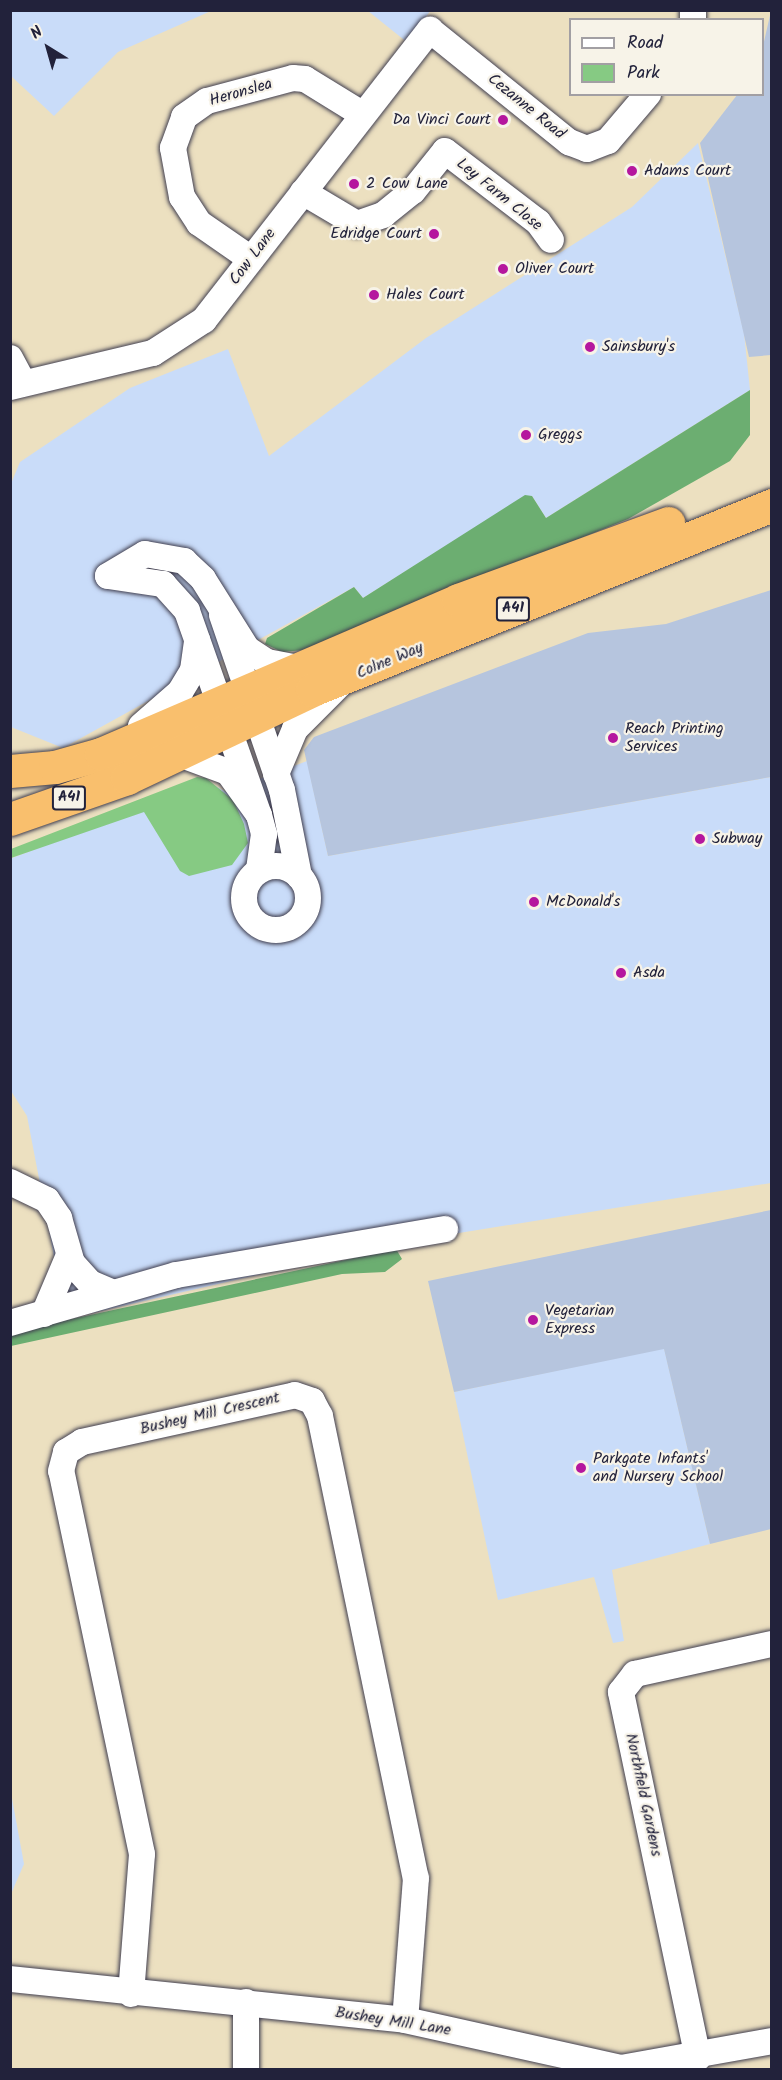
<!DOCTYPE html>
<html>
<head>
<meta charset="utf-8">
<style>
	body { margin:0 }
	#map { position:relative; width:782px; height:2080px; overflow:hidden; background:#ece0c0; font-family:Kalam,sans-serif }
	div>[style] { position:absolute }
	.built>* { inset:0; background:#c9dcf9 }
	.industrial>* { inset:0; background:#b6c5de }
	.green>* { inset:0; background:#86ca83 }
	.forest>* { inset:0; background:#6cae71 }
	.roads { filter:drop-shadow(0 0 2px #403e4f) drop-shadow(0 0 2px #403e4f) }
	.minor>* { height:26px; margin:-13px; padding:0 13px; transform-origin:13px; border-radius:13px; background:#fff }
	.minor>.ring { margin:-13px; padding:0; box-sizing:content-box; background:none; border:26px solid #fff; border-radius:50% }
	.highway>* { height:33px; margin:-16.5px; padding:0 16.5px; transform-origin:16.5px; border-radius:16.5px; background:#f9bf6d }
	.dots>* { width:16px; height:16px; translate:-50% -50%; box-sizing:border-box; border:3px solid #f7f3e8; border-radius:50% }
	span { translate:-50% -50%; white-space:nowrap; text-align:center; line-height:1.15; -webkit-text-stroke:4.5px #f7f3e8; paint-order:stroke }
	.shield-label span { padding:2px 4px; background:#f7f3e8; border:2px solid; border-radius:4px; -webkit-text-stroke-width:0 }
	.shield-label { font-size:15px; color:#22223b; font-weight:700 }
	.street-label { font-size:16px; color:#22223b }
	.poi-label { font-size:16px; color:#22223b }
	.right { translate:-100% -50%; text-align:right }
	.left { translate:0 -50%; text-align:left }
	.frame { position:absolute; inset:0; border:12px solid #22223b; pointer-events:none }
	.legend { position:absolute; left:569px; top:18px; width:195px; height:78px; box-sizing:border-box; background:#f7f3e8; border:2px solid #a29fa3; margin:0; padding:8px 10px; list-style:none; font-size:18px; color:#22223b }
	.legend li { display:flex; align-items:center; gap:12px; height:30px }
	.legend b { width:30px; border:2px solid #a29fa3 }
	.north { position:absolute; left:18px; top:18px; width:60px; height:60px; -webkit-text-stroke:4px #f7f3e8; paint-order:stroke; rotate:323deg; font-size:16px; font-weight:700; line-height:24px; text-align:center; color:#22223b }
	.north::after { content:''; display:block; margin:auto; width:21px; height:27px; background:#22223b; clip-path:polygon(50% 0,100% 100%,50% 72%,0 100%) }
</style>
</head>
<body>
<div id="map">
	<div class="built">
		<div style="clip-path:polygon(10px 11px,11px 10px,211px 11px,118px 52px,54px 116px,11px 76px)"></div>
		<div style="clip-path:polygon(368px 11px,430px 11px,408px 43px)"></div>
		<div style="clip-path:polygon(698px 143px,744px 333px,750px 390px,546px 518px,532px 496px,525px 496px,363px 598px,354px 587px,63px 748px,11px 727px,10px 486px,20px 462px,130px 388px,228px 349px,269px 456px,426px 338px,632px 207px)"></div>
		<div style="clip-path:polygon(307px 761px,328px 856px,771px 777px,771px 1183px,397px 1243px,66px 1319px,27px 1116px,11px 1091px,12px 858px,210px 783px,226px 792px)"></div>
		<div style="clip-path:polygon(664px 1348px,710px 1544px,612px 1570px,624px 1641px,613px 1643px,594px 1577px,498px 1600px,454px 1392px)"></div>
		<div style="clip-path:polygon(11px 1793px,24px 1864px,11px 1894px,10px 1793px)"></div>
	</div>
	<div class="industrial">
		<div style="clip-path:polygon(771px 11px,771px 355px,749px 357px,700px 143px,737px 95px,762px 94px,763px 46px)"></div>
		<div style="clip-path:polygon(771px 590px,771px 777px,328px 856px,304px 750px,314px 737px,588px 633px,666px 624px)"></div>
		<div style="clip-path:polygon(771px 1210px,771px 1529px,710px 1544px,664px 1349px,454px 1392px,428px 1281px)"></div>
	</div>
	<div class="green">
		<div style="clip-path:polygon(197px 777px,206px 778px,233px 800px,244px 824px,248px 843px,232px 865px,189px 876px,180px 871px,144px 812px,11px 858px,11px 849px)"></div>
	</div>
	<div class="forest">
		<div style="clip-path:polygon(750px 390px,750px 435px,730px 461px,628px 519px,304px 650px,282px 652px,265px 644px,267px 638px,354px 587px,363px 598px,525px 495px,532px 496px,546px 518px)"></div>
		<div style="clip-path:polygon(396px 1249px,402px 1259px,385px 1272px,342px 1274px,11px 1346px,11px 1332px)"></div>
	</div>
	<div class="roads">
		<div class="minor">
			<div style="left:693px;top:10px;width:10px;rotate:90deg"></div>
			<div style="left:303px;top:192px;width:63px;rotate:30.7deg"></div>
			<div style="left:357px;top:224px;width:28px;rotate:-19deg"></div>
			<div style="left:383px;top:215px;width:38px;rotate:-39deg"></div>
			<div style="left:413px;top:191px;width:51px;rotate:-51.3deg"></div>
			<div style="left:445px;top:151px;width:117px;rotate:37.4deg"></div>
			<div style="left:538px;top:222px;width:22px;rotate:54deg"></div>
			<div style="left:251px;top:259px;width:63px;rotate:-145.3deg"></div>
			<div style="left:199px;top:223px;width:31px;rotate:-123deg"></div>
			<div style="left:182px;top:197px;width:50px;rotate:-100.4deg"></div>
			<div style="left:173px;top:148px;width:33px;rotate:-70deg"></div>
			<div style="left:184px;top:117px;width:28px;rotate:-35deg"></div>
			<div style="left:207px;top:101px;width:89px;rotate:-15deg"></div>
			<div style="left:293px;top:78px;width:12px;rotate:5deg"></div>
			<div style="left:305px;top:79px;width:67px;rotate:31.6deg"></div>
			<div style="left:10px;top:358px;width:26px;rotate:62deg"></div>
			<div style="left:10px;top:387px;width:147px;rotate:-13.4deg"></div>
			<div style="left:153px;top:353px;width:61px;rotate:-32.9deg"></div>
			<div style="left:204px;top:320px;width:368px;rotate:-52.1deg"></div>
			<div style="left:430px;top:30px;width:179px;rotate:38.9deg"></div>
			<div style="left:569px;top:142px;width:19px;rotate:21deg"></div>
			<div style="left:587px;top:149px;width:22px;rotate:-21deg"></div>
			<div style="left:608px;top:141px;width:62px;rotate:-49.6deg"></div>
			<div style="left:108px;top:576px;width:56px;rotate:8.3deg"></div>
			<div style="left:163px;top:584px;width:36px;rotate:48deg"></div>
			<div style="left:187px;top:611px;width:216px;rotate:70.6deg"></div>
			<div style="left:108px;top:576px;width:43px;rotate:-30.7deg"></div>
			<div style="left:145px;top:554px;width:40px;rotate:10deg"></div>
			<div style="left:184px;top:561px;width:26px;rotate:43deg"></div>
			<div style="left:203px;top:579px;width:83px;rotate:57.8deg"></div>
			<div style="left:247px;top:649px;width:24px;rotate:33deg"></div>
			<div style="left:267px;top:662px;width:32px;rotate:11deg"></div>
			<div style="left:222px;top:615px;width:185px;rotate:71.1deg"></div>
			<div style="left:282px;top:790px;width:88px;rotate:78.8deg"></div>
			<div style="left:141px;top:726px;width:52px;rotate:-41.1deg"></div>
			<div style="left:180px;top:692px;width:26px;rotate:-59deg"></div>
			<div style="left:193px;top:670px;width:30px;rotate:-82deg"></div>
			<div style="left:182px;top:755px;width:49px;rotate:20.3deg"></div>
			<div style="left:228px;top:772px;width:53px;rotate:54.2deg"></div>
			<div style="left:259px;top:815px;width:20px;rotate:75deg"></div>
			<div style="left:264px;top:834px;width:37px;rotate:98deg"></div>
			<div style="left:276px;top:774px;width:49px;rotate:-67.1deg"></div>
			<div style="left:295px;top:729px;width:66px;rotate:-45deg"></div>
			<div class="ring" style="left:244px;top:866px;width:38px;height:38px"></div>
			<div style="left:10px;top:1182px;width:41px;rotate:25.9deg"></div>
			<div style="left:47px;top:1200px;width:22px;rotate:56deg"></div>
			<div style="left:59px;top:1218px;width:47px;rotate:73.9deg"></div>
			<div style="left:72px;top:1263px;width:27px;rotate:48deg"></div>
			<div style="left:90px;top:1283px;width:23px;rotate:23deg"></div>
			<div style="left:44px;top:1314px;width:64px;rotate:-67deg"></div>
			<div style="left:10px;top:1323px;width:173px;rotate:-16.1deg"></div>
			<div style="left:176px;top:1275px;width:273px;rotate:-9.7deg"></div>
			<div style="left:10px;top:1979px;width:397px;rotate:5.9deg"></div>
			<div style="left:405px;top:2020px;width:221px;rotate:12.5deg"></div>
			<div style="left:621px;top:2068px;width:153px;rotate:-10.1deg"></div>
			<div style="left:131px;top:1994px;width:140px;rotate:-85.5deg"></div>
			<div style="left:142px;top:1854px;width:391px;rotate:-101.9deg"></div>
			<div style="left:61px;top:1471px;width:20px;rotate:-75deg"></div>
			<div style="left:66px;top:1452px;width:19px;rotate:-32deg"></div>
			<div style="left:82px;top:1442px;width:218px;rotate:-12.4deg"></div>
			<div style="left:295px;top:1395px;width:18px;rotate:19deg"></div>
			<div style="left:312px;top:1401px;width:17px;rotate:62deg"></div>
			<div style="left:320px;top:1416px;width:472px;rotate:78.3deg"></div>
			<div style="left:416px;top:1878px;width:142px;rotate:94.4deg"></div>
			<div style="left:698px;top:2058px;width:374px;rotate:-101.9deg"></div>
			<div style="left:621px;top:1692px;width:23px;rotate:-52deg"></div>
			<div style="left:635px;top:1674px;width:140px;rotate:-12.4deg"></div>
			<div style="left:246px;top:2070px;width:68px;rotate:-90deg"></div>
		</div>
		<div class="highway">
			<div style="left:10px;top:771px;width:45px;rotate:-5.1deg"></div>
			<div style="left:55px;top:767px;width:48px;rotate:-15.8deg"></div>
			<div style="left:101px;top:754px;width:389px;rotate:-23.3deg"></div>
			<div style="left:458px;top:600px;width:224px;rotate:-20.1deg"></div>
			<div style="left:10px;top:819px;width:124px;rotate:-19.3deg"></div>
			<div style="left:127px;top:778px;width:205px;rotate:-25.4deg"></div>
			<div style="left:312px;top:690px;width:496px;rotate:-21.9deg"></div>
		</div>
	</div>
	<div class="dots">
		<div style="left:503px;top:120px;background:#b5179e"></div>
		<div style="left:632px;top:171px;background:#b5179e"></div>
		<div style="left:354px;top:184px;background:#b5179e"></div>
		<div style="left:434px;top:234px;background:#b5179e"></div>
		<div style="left:503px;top:269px;background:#b5179e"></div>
		<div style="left:374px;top:295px;background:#b5179e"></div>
		<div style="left:590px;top:347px;background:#b5179e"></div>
		<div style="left:526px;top:435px;background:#b5179e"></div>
		<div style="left:613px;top:738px;background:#b5179e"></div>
		<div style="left:700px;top:839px;background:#b5179e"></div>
		<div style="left:534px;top:902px;background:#b5179e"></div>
		<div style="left:621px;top:973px;background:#b5179e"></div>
		<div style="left:533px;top:1320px;background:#b5179e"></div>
		<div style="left:581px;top:1468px;background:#b5179e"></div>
	</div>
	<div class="shield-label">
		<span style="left:513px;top:609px">A41</span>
		<span style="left:69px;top:798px">A41</span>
	</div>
	<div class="street-label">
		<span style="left:241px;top:93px;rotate:-16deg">Heronslea</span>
		<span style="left:526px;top:107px;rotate:39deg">Cezanne Road</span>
		<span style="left:499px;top:195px;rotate:39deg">Ley Farm Close</span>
		<span style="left:253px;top:257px;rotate:-53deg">Cow Lane</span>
		<span style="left:390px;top:661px;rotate:-23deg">Colne Way</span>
		<span style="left:210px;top:1414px;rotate:-13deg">Bushey Mill Crescent</span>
		<span style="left:643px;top:1795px;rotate:78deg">Northfield Gardens</span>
		<span style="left:393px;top:2022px;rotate:9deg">Bushey Mill Lane</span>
	</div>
	<div class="poi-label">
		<span class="right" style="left:491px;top:120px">Da Vinci Court</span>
		<span class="left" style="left:644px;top:171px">Adams Court</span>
		<span class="left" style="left:366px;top:184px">2 Cow Lane</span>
		<span class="right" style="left:422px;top:234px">Edridge Court</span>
		<span class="left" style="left:515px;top:269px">Oliver Court</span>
		<span class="left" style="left:386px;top:295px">Hales Court</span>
		<span class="left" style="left:602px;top:347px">Sainsbury's</span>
		<span class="left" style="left:538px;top:435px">Greggs</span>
		<span class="left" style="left:625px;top:738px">Reach Printing<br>Services</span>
		<span class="left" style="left:712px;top:839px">Subway</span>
		<span class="left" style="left:546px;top:902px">McDonald's</span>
		<span class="left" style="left:633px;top:973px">Asda</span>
		<span class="left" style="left:545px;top:1320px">Vegetarian<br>Express</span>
		<span class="left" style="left:593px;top:1468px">Parkgate Infants'<br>and Nursery School</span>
	</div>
	<div class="frame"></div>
	<ul class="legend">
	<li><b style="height:8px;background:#fff"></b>Road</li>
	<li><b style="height:16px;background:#86ca83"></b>Park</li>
	</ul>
	<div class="north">N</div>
</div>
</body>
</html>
